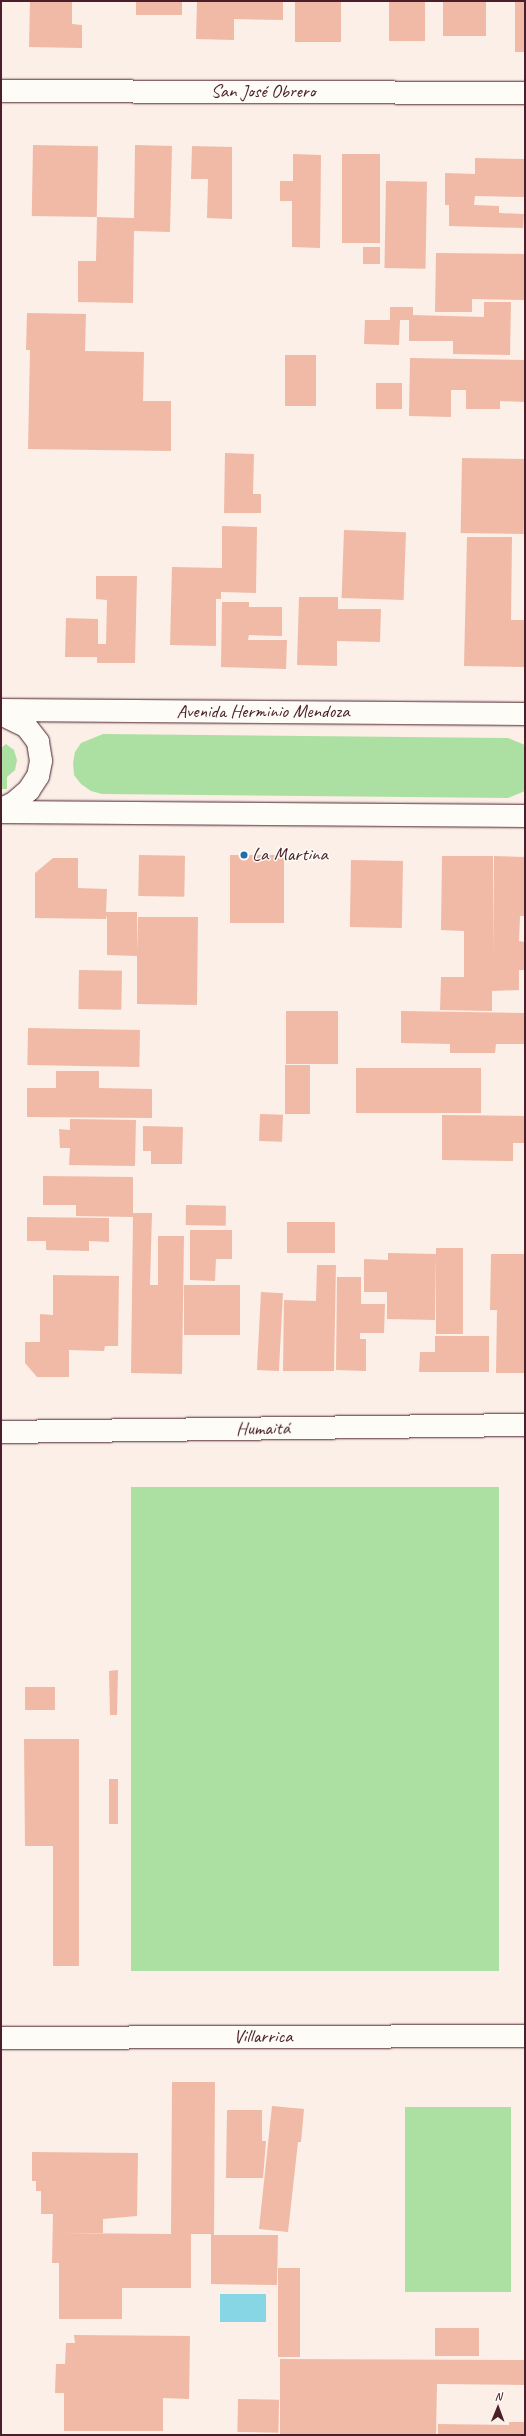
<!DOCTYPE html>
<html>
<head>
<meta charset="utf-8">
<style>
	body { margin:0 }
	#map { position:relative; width:526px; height:2436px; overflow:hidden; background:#fbefe7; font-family:Caveat,sans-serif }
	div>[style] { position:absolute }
	.green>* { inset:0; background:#ace0a2; transform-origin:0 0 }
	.water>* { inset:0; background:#87d6e5; transform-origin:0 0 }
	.building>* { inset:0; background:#f1baa6; transform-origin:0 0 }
	.roads { filter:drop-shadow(0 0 1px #4a1f2b) drop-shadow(0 0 1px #4a1f2b) }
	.street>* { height:22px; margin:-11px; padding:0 11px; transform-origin:11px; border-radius:11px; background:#fdfcf7 }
	.secondary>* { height:22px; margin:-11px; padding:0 11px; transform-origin:11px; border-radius:11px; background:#fdfcf7 }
	.dots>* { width:11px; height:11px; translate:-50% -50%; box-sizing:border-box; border:2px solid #fdfcf7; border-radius:50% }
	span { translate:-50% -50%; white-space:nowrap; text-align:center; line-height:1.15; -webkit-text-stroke:3px #fdfcf7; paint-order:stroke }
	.street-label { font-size:19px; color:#4a1f2b }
	.poi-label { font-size:19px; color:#4a1f2b }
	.left { translate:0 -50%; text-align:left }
	.frame { position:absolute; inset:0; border:2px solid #4a1f2b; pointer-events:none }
	.north { position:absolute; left:478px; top:2388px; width:40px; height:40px; -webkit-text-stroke:3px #fdfcf7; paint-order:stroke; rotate:1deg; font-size:11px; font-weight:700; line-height:16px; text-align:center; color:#4a1f2b }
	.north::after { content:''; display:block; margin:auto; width:14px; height:18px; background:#4a1f2b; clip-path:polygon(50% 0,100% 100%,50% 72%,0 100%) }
</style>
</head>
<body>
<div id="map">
	<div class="green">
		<div style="clip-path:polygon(103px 734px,508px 738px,525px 745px,525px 791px,508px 798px,102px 794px,91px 791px,81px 784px,74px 775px,73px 763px,75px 752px,81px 743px)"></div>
		<div style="clip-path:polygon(6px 744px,14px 750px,17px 760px,15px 770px,7px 777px,7px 789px,1px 789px,1px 748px)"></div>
		<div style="left:131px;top:1487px;width:368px;height:484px"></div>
		<div style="left:511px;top:2107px;width:185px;height:106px;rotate:90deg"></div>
	</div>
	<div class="water">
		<div style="left:220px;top:2294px;width:46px;height:28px"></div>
	</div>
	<div class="building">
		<div style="clip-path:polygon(30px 1px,72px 1px,72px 24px,82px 25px,82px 48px,29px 47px)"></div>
		<div style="left:136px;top:1px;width:46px;height:14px"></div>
		<div style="clip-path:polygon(197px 1px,283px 1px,283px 20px,234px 19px,234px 40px,196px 39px)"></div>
		<div style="left:295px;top:1px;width:46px;height:41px"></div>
		<div style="left:389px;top:1px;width:36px;height:40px"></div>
		<div style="left:443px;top:1px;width:43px;height:35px"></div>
		<div style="left:515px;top:1px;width:10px;height:51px"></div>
		<div style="left:33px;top:145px;width:65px;height:71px;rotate:1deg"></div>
		<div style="clip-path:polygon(135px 145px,172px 146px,170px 232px,134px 231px,133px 303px,78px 302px,78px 261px,96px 261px,97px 217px,134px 218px)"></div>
		<div style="clip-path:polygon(192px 146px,232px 147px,232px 219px,207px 218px,208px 179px,191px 179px)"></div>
		<div style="clip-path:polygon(293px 154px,321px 155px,320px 248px,292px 247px,292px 201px,280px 201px,280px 181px,293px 181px)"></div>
		<div style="left:342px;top:154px;width:38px;height:89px"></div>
		<div style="clip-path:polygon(475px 158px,525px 159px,525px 197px,475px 196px,474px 205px,499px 206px,499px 213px,524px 214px,523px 228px,449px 226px,449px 205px,445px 205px,445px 173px,475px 174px)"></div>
		<div style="left:386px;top:181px;width:41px;height:87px;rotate:1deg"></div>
		<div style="left:363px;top:247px;width:17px;height:17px"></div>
		<div style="clip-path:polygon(436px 253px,525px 254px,525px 300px,472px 299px,472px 312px,435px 312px)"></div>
		<div style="clip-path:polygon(484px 302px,511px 302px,510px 355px,453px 354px,453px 341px,409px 341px,409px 320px,400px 320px,399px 345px,364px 344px,365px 320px,390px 320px,390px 307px,413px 307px,413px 315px,484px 317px)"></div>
		<div style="clip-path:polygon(27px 313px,86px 314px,85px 351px,144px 352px,143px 401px,171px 401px,171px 451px,28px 449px,30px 350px,26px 350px)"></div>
		<div style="left:285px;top:355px;width:31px;height:51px"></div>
		<div style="clip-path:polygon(410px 358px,525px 360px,525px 402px,500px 401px,500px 409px,466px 409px,466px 390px,451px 390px,451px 417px,409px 416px)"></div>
		<div style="left:376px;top:383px;width:26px;height:26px"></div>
		<div style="clip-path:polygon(225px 453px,254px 454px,253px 494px,261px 494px,261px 513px,224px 513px)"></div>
		<div style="left:462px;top:458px;width:63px;height:75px;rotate:1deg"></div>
		<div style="clip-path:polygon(222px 526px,257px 527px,256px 593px,221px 592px,221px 599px,216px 599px,216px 646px,170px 645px,172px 567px,222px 568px)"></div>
		<div style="left:344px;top:530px;width:62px;height:68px;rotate:2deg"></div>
		<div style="clip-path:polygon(467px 537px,512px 537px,511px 620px,525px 620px,525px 667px,464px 666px)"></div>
		<div style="clip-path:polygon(96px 576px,137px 576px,135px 663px,97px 663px,97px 657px,65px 657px,66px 618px,98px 619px,98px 644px,106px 644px,107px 600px,96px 599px)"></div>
		<div style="clip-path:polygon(299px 597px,338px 597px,338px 609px,381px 609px,380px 642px,337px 641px,337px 666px,297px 665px)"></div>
		<div style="clip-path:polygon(222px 602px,249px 602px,249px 607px,282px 607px,282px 636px,249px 635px,248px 640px,287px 640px,286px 669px,221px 667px)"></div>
		<div style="left:139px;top:855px;width:46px;height:41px;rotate:1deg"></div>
		<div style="left:230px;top:855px;width:54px;height:68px"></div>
		<div style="clip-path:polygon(442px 856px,493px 856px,493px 956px,494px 856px,525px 857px,525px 916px,520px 916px,519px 941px,525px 942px,525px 970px,519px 970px,519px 990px,492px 991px,492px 1011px,440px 1010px,441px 977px,464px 977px,464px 931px,441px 930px)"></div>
		<div style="clip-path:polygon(53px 858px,78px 858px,78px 888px,107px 889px,106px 912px,137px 912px,137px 953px,138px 917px,198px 917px,197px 1005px,137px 1004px,137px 956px,107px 955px,107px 915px,106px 919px,35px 918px,35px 873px)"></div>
		<div style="left:351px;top:860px;width:52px;height:67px;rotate:1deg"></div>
		<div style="left:79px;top:970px;width:43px;height:39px;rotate:1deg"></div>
		<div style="left:286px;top:1011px;width:52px;height:53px"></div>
		<div style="clip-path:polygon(401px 1011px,525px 1013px,525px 1044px,496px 1044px,495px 1053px,450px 1053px,450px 1044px,401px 1043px)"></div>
		<div style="left:28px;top:1028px;width:112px;height:37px;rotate:1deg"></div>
		<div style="left:285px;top:1065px;width:25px;height:49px"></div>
		<div style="left:356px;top:1068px;width:125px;height:45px"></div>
		<div style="clip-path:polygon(56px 1071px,99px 1071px,99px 1088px,152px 1089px,152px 1118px,27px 1117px,27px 1088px,56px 1088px)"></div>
		<div style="left:260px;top:1114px;width:23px;height:27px;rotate:2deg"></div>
		<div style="clip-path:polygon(442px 1115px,525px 1116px,525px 1143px,513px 1143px,513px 1161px,442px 1160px)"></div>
		<div style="clip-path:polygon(70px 1119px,136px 1120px,135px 1166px,69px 1165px,70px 1148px,60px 1148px,59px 1129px,70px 1130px)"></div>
		<div style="clip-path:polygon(143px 1126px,183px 1127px,182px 1164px,151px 1164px,151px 1151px,143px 1151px)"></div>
		<div style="clip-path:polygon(43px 1176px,133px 1177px,133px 1213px,152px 1213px,150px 1285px,158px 1285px,158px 1236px,184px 1236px,182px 1374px,131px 1373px,133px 1217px,76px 1216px,76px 1205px,43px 1205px)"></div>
		<div style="left:186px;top:1205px;width:40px;height:20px;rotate:1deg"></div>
		<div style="clip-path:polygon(27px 1217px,109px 1218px,109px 1242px,89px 1241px,89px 1251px,46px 1250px,46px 1241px,27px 1241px)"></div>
		<div style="left:335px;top:1222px;width:31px;height:48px;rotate:90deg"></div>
		<div style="clip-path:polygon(190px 1230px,232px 1230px,232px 1259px,216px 1259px,215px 1281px,190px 1280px)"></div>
		<div style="left:436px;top:1248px;width:27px;height:86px"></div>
		<div style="clip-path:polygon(388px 1253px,436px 1254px,435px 1320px,387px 1319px,387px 1292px,364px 1292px,364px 1259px,388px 1260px)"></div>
		<div style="clip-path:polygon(491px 1254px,525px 1254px,525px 1373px,496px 1373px,497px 1310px,490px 1310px)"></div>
		<div style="clip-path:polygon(317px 1265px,336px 1265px,334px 1371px,283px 1371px,284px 1300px,316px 1301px)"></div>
		<div style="clip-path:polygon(53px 1275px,119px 1276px,118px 1346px,105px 1346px,104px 1351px,69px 1350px,69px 1377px,37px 1377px,25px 1363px,25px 1342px,40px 1342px,40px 1314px,53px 1315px)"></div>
		<div style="clip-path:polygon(337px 1277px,361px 1277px,361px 1304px,385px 1304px,384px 1333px,360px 1333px,360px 1339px,366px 1339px,366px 1371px,336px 1370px)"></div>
		<div style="left:184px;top:1285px;width:56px;height:50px"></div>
		<div style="left:261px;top:1292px;width:22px;height:78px;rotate:3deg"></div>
		<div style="clip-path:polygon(435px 1336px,489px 1336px,489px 1372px,419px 1372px,420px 1352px,435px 1352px)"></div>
		<div style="clip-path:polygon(118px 1670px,117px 1715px,110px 1715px,109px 1671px)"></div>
		<div style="left:25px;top:1687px;width:30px;height:23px"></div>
		<div style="clip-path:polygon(24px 1739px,79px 1739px,79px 1966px,53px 1966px,53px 1846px,25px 1846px)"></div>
		<div style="left:118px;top:1779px;width:45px;height:9px;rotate:90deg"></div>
		<div style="clip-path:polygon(172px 2082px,215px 2082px,214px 2235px,278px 2235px,277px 2285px,211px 2284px,211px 2234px,191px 2234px,191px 2288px,122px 2288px,122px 2319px,59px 2319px,59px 2263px,52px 2263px,53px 2214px,41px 2214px,41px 2191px,36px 2191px,36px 2181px,32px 2181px,32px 2152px,138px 2153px,137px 2216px,103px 2219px,103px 2233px,60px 2233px,171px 2234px)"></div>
		<div style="clip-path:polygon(272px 2106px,304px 2109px,301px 2142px,298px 2142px,288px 2232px,259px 2229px)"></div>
		<div style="clip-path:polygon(227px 2110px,262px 2110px,262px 2141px,266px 2141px,263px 2178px,226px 2178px)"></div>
		<div style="left:278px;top:2268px;width:22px;height:89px"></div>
		<div style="left:435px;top:2328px;width:44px;height:28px"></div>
		<div style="clip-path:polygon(74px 2335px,190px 2336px,189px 2399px,163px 2398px,163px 2431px,64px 2431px,64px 2393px,55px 2393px,56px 2364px,65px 2364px,66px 2343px,75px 2343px)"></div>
		<div style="clip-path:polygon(280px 2359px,525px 2360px,525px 2385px,437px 2384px,436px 2435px,280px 2435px)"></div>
		<div style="left:238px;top:2399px;width:41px;height:33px;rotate:1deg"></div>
		<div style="clip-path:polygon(509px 2422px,525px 2422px,525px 2435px,438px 2435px,438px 2424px,509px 2425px)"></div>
	</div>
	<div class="roads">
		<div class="street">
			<div style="left:1px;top:91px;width:524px;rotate:0.22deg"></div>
			<div style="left:1px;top:1432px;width:524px;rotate:-0.77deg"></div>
			<div style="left:1px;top:2038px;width:524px;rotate:-0.22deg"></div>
		</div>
		<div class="secondary">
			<div style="left:1px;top:710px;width:524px;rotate:0.44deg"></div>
			<div style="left:1px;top:714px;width:28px;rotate:26deg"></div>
			<div style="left:26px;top:726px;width:20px;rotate:53deg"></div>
			<div style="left:38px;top:742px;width:19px;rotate:81deg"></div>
			<div style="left:41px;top:761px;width:15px;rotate:101deg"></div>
			<div style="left:38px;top:776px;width:17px;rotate:123deg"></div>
			<div style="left:29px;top:790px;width:20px;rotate:139deg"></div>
			<div style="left:14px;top:803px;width:14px;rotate:155deg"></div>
			<div style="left:1px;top:812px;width:524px;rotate:0.44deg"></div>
		</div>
	</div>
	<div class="dots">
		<div style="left:244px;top:855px;background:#1f6fb2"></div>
	</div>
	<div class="street-label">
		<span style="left:263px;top:92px">San José Obrero</span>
		<span style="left:263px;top:712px">Avenida Herminio Mendoza</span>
		<span style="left:263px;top:1429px;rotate:-1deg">Humaitá</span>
		<span style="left:263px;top:2037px">Villarrica</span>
	</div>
	<div class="poi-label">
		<span class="left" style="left:252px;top:855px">La Martina</span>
	</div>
	<div class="frame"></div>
	<div class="north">N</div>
</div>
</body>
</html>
